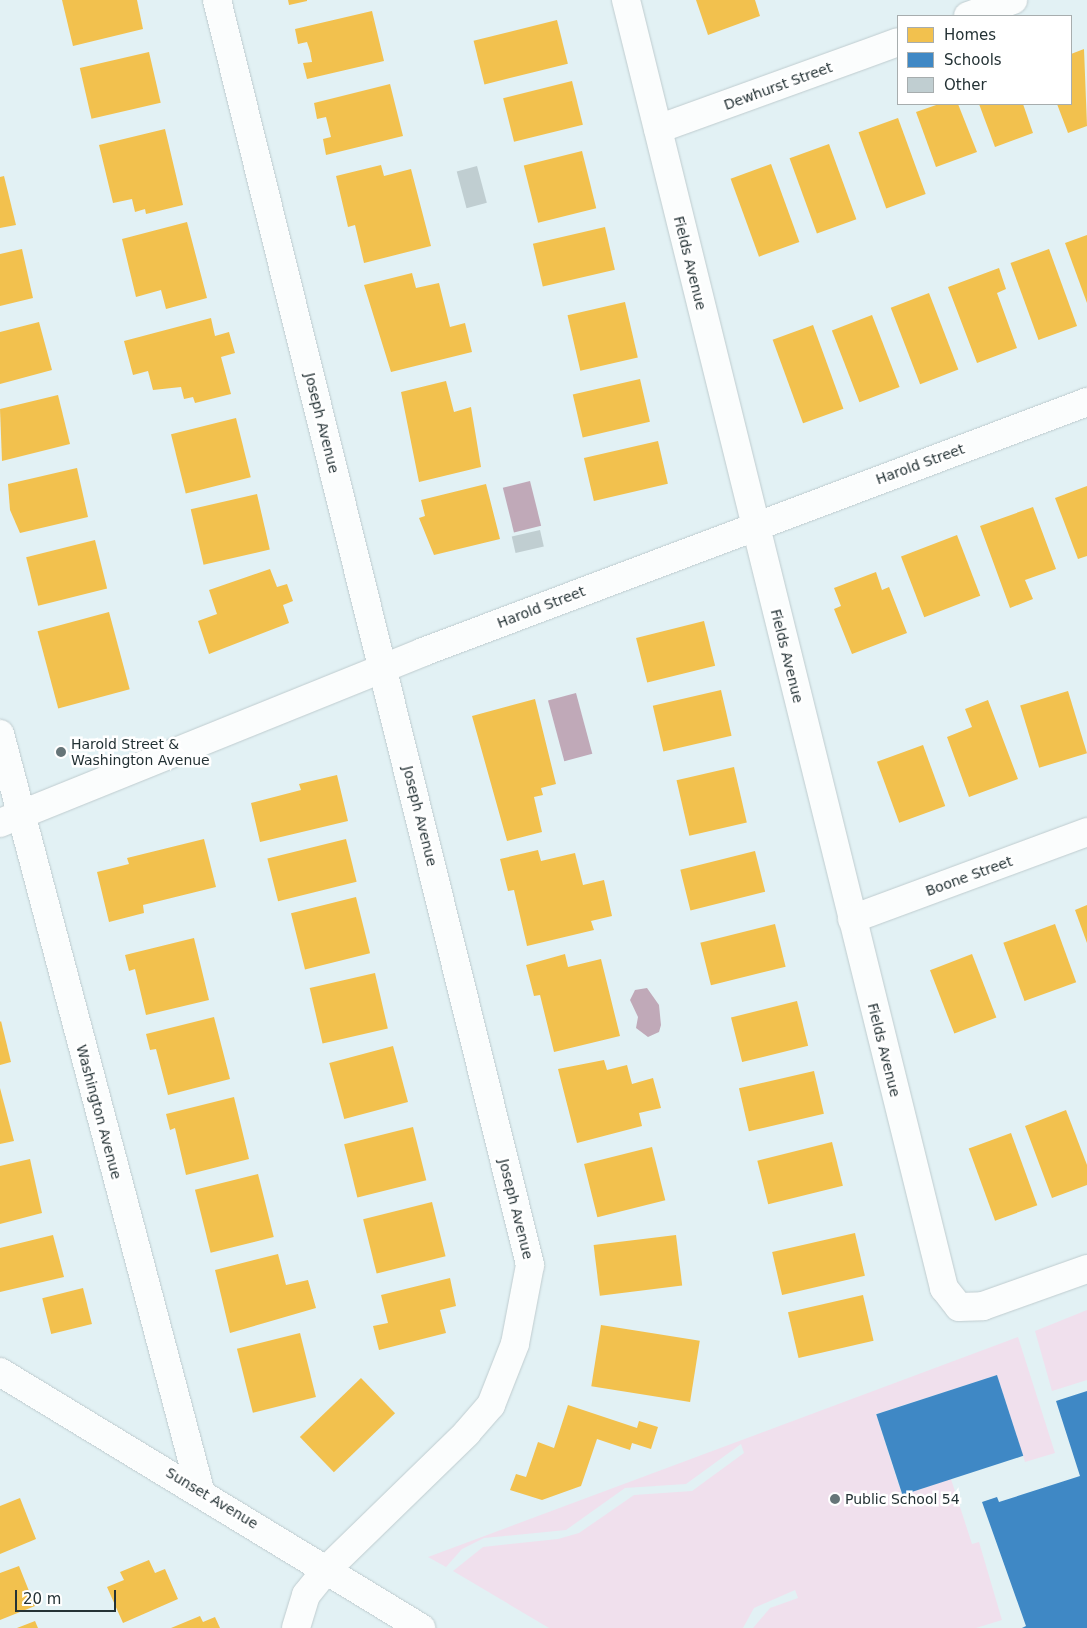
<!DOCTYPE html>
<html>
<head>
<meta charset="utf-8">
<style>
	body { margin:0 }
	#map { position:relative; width:1087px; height:1628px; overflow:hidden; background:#e2f1f4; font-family:"DejaVu Sans",sans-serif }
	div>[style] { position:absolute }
	.green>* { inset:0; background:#f0e0ed }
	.water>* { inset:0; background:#c0a9b8; transform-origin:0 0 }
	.homes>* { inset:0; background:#f2c14e; transform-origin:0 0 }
	.schools>* { inset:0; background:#3f88c5; transform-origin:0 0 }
	.building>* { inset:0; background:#c0ced1; transform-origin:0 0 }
	.roads { filter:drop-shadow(0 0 1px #bfcccf) drop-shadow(0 0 1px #bfcccf) }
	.minor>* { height:28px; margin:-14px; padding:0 14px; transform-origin:14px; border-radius:14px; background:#fbfdfd }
	.dots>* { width:14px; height:14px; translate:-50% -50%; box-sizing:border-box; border:2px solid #fff; border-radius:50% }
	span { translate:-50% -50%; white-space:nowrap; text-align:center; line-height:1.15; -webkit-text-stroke:5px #fff; paint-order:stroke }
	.street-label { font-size:14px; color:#243235 }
	.poi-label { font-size:14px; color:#243235 }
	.left { translate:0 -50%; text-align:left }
	.legend { position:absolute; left:897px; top:15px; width:175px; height:90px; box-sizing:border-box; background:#fff; border:1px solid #a7adae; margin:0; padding:6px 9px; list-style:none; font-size:15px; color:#243235 }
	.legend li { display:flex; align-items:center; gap:10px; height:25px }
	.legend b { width:25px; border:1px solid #a7adae }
	.scale { position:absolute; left:15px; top:1590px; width:101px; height:22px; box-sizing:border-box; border:2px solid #243235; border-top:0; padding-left:6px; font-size:15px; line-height:18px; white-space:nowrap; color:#243235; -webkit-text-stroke:4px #fff; paint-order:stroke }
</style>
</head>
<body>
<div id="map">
	<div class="green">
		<div style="clip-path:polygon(1087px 1310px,1087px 1380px,1052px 1391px,1035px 1331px)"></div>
		<div style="clip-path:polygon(1018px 1337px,1055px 1453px,1025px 1462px,997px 1375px,876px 1414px,902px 1495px,951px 1479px,972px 1544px,979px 1542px,1002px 1620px,976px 1628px,753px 1628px,770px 1608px,798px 1598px,795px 1590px,754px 1608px,743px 1628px,549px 1628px,453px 1571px,483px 1547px,558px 1539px,579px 1533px,634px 1495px,692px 1491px,744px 1453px,741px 1444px,686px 1484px,625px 1488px,566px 1530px,484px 1538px,462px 1549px,446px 1567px,428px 1557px)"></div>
	</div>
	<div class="water">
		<div style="left:530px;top:481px;width:46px;height:28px;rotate:76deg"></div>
		<div style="left:576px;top:693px;width:63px;height:29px;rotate:75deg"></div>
		<div style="clip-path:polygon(647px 988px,659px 1005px,661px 1025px,659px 1032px,648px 1037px,636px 1028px,638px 1017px,630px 1000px,635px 990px)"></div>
	</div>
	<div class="homes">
		<div style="clip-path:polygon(62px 0,137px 0,143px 29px,73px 46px)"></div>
		<div style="clip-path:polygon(288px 0,307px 0,307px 1px,289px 5px)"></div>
		<div style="clip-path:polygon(696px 0,755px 0,760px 16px,708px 35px)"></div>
		<div style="clip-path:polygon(372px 11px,384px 61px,307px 79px,303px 63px,312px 62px,310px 51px,307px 42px,298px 44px,295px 29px)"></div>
		<div style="left:557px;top:20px;width:45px;height:86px;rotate:76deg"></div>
		<div style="clip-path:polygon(1084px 49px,1087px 126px,1068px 133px,1057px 104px,1071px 104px,1071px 54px)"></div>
		<div style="left:149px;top:52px;width:52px;height:71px;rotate:77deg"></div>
		<div style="left:572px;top:81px;width:45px;height:71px;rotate:76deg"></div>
		<div style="clip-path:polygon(390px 84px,403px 136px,326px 155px,323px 139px,331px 137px,326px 117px,317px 119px,314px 103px)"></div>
		<div style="clip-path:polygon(939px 104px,958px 104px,977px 152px,936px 167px,916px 112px)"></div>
		<div style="clip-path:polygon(979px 104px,1023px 104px,1033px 133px,995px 147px)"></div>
		<div style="left:898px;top:118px;width:81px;height:42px;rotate:70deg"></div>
		<div style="clip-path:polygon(165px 129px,183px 205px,146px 214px,145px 209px,135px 212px,132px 199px,113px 203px,99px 145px)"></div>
		<div style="left:829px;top:144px;width:80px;height:42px;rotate:70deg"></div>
		<div style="left:582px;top:151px;width:59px;height:60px;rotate:76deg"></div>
		<div style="left:771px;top:164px;width:83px;height:43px;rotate:70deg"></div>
		<div style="clip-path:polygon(381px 165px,384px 176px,411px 169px,431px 246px,364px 263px,355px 225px,348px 227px,336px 176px)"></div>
		<div style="clip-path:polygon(4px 176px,16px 225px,0 228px,0 177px)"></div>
		<div style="clip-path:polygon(187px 222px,207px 298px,166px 309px,161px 290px,136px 297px,122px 239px)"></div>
		<div style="left:605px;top:227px;width:44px;height:74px;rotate:77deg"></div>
		<div style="clip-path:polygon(1087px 235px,1087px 303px,1065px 243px)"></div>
		<div style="clip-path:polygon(22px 249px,33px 298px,0 306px,0 254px)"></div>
		<div style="left:1049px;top:249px;width:82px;height:41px;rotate:70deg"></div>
		<div style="clip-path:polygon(999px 268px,1006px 289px,997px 293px,1017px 348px,977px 363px,948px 287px)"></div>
		<div style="clip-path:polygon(412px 273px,416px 288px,439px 283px,450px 327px,465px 323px,472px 352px,391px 372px,364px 285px)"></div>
		<div style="left:929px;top:293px;width:82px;height:41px;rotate:69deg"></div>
		<div style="left:625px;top:302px;width:57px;height:59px;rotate:77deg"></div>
		<div style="left:872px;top:315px;width:77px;height:43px;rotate:69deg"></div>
		<div style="clip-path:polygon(211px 318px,215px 336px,229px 332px,235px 353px,221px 357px,231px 394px,195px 403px,193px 397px,184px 399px,181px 387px,153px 390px,148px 371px,133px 375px,124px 341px)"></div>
		<div style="clip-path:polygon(39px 322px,52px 370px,0 384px,0 332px)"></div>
		<div style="left:813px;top:325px;width:89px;height:43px;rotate:70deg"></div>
		<div style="left:640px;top:379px;width:44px;height:69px;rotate:77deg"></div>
		<div style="clip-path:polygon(446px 381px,454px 412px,471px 407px,481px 467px,419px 482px,401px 392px)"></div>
		<div style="clip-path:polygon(58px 395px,70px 444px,2px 461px,0 409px)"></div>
		<div style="left:236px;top:418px;width:61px;height:67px;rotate:76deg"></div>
		<div style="left:658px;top:441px;width:44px;height:76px;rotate:77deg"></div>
		<div style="clip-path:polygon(77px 468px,88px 517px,20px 533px,10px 510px,8px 484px)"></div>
		<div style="clip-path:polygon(486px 484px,500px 539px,434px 555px,419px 518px,425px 516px,421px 500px)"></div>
		<div style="clip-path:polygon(1087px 486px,1087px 556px,1078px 559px,1055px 498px)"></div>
		<div style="left:257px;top:494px;width:57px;height:68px;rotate:77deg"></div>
		<div style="clip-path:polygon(1033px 507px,1056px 569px,1025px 580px,1033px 599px,1010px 608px,980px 526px)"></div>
		<div style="left:957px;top:535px;width:65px;height:60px;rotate:69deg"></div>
		<div style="left:95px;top:540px;width:50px;height:71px;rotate:76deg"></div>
		<div style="clip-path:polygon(270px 569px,277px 587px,287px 584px,293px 601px,283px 605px,289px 623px,209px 654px,198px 621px,217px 614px,209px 590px)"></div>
		<div style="clip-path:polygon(876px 572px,882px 590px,889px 587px,907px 633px,852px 654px,834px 609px,841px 606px,834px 588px)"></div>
		<div style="left:109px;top:612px;width:80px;height:74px;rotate:75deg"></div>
		<div style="left:704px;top:621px;width:46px;height:70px;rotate:76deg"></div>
		<div style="left:721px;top:690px;width:47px;height:70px;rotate:77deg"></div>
		<div style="left:1068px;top:691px;width:65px;height:50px;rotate:73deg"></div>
		<div style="clip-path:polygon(535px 699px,556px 784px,541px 788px,543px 795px,534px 797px,542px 832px,507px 841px,472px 716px)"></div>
		<div style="clip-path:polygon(988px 700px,1018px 779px,969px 797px,947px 737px,972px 727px,965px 709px)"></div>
		<div style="left:923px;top:745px;width:65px;height:49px;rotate:70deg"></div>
		<div style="left:734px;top:767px;width:57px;height:59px;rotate:77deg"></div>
		<div style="clip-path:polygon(337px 775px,348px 821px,260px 842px,251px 803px,301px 790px,299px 784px)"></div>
		<div style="clip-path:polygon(204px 839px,216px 887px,143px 905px,144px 913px,109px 922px,97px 872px,129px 864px,127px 858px)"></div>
		<div style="left:346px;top:839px;width:44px;height:81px;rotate:76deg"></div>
		<div style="clip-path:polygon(538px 850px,541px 861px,575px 853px,583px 885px,604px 880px,612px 916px,591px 921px,594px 930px,527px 946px,514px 890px,508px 891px,500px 859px)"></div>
		<div style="left:755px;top:851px;width:42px;height:77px;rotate:76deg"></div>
		<div style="left:356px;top:897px;width:58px;height:67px;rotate:76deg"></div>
		<div style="clip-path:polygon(1087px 905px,1087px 943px,1075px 910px)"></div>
		<div style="left:775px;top:924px;width:44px;height:77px;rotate:76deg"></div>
		<div style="left:1055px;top:924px;width:62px;height:55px;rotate:70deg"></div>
		<div style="clip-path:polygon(194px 938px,209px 1000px,146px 1015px,135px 969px,129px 971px,125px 955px)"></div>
		<div style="clip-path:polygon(565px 954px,568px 967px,601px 959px,620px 1036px,554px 1052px,540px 995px,534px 996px,526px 965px)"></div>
		<div style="left:972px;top:954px;width:68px;height:45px;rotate:69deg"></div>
		<div style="left:375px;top:973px;width:57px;height:67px;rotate:77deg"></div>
		<div style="left:797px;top:1001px;width:46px;height:68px;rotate:76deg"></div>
		<div style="clip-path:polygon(214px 1017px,230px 1079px,168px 1095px,156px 1049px,150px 1050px,146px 1034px)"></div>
		<div style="clip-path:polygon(1px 1021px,11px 1062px,0 1065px,0 1022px)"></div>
		<div style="left:393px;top:1046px;width:58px;height:66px;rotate:75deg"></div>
		<div style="clip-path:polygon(604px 1060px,607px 1070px,627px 1065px,632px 1084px,653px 1078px,661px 1108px,639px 1113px,642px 1126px,577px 1143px,558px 1069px)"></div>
		<div style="left:814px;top:1071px;width:44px;height:77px;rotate:77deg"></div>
		<div style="clip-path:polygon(0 1088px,14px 1141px,0 1144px)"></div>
		<div style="clip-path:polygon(234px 1097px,249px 1159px,186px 1175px,175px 1128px,170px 1130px,166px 1114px)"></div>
		<div style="clip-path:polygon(1066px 1110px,1087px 1165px,1087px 1185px,1052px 1198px,1025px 1126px)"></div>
		<div style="left:413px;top:1127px;width:55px;height:71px;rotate:76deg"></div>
		<div style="left:1011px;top:1133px;width:77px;height:45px;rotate:70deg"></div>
		<div style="left:832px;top:1142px;width:45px;height:77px;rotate:76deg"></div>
		<div style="left:652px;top:1147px;width:55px;height:70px;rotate:76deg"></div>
		<div style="clip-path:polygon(30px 1159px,42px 1213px,0 1224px,0 1166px)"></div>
		<div style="left:258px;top:1174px;width:65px;height:65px;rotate:76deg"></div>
		<div style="left:432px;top:1202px;width:56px;height:71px;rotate:76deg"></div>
		<div style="left:855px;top:1233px;width:44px;height:85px;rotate:77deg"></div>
		<div style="clip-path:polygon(53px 1235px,64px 1277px,0 1292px,0 1248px)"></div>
		<div style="left:676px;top:1235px;width:51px;height:83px;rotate:83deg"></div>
		<div style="clip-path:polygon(278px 1254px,286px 1285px,308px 1280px,316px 1308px,230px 1333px,215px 1270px)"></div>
		<div style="clip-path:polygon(450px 1278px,456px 1306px,440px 1310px,446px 1333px,379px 1350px,373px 1326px,388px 1323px,381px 1295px)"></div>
		<div style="left:83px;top:1288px;width:37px;height:42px;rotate:76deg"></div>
		<div style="left:863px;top:1295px;width:47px;height:77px;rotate:77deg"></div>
		<div style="left:601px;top:1325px;width:100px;height:62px;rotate:9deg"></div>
		<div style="left:300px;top:1333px;width:66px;height:65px;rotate:76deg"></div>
		<div style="left:361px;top:1378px;width:49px;height:85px;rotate:46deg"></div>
		<div style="clip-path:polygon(568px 1405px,637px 1428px,639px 1421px,658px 1427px,651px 1449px,632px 1443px,630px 1450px,597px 1439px,581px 1486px,542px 1500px,510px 1490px,516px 1474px,526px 1477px,538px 1442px,554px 1448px)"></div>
		<div style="clip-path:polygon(20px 1498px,36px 1539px,0 1554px,0 1506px)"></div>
		<div style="clip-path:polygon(149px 1560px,155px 1573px,165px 1569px,178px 1599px,123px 1623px,107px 1587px,124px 1580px,120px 1572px)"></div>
		<div style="clip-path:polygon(19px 1566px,35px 1606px,0 1620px,0 1573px)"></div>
		<div style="clip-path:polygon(200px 1616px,203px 1622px,215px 1617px,220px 1628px,171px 1628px)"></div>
		<div style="clip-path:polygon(35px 1621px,38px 1628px,17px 1628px)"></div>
	</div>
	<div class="schools">
		<div style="left:997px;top:1375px;width:85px;height:127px;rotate:72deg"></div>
		<div style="clip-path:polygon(1087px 1391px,1087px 1628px,1022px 1628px,1026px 1626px,982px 1502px,997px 1497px,999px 1502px,1080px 1476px,1056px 1401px)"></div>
	</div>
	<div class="building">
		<div style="left:477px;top:166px;width:38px;height:21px;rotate:75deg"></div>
		<div style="left:540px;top:530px;width:17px;height:29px;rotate:77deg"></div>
	</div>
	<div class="roads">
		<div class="minor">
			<div style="left:217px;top:0;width:1303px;rotate:76.1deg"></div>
			<div style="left:530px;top:1265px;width:80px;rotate:100.8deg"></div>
			<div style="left:515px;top:1344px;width:66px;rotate:111.5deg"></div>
			<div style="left:491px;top:1405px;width:37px;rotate:131deg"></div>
			<div style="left:467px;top:1433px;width:195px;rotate:135.8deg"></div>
			<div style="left:327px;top:1569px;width:33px;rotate:129deg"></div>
			<div style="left:306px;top:1595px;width:34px;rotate:107deg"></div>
			<div style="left:626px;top:0;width:1327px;rotate:76.13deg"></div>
			<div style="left:944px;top:1288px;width:24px;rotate:52deg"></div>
			<div style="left:959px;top:1307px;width:24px;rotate:-2deg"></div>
			<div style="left:983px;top:1306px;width:110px;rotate:-19.6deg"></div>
			<div style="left:968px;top:16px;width:48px;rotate:-19.6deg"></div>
			<div style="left:658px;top:129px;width:255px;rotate:-19.9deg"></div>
			<div style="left:0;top:734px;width:782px;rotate:75.18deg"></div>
			<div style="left:0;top:823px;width:456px;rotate:-22deg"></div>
			<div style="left:423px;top:652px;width:710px;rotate:-20.63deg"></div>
			<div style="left:852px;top:919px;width:251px;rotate:-20.3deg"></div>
			<div style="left:0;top:1372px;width:493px;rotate:31.3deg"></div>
		</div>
	</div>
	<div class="dots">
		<div style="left:61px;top:752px;background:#667578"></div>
		<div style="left:835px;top:1499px;background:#667578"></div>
	</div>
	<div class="street-label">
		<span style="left:778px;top:86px;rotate:-20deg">Dewhurst Street</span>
		<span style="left:690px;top:263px;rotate:76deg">Fields Avenue</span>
		<span style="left:322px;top:423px;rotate:76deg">Joseph Avenue</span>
		<span style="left:920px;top:464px;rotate:-20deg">Harold Street</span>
		<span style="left:541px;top:607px;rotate:-21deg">Harold Street</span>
		<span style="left:787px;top:656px;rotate:76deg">Fields Avenue</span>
		<span style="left:420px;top:816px;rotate:76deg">Joseph Avenue</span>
		<span style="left:969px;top:876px;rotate:-20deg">Boone Street</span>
		<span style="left:884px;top:1050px;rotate:76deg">Fields Avenue</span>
		<span style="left:99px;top:1112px;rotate:75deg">Washington Avenue</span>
		<span style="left:516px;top:1209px;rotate:76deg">Joseph Avenue</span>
		<span style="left:212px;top:1498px;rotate:31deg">Sunset Avenue</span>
	</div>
	<div class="poi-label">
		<span class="left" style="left:71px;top:752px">Harold Street &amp;<br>Washington Avenue</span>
		<span class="left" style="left:845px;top:1499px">Public School 54</span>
	</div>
	<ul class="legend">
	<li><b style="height:14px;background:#f2c14e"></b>Homes</li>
	<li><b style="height:14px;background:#3f88c5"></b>Schools</li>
	<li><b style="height:14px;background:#c0ced1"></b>Other</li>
	</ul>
	<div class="scale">20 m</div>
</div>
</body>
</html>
